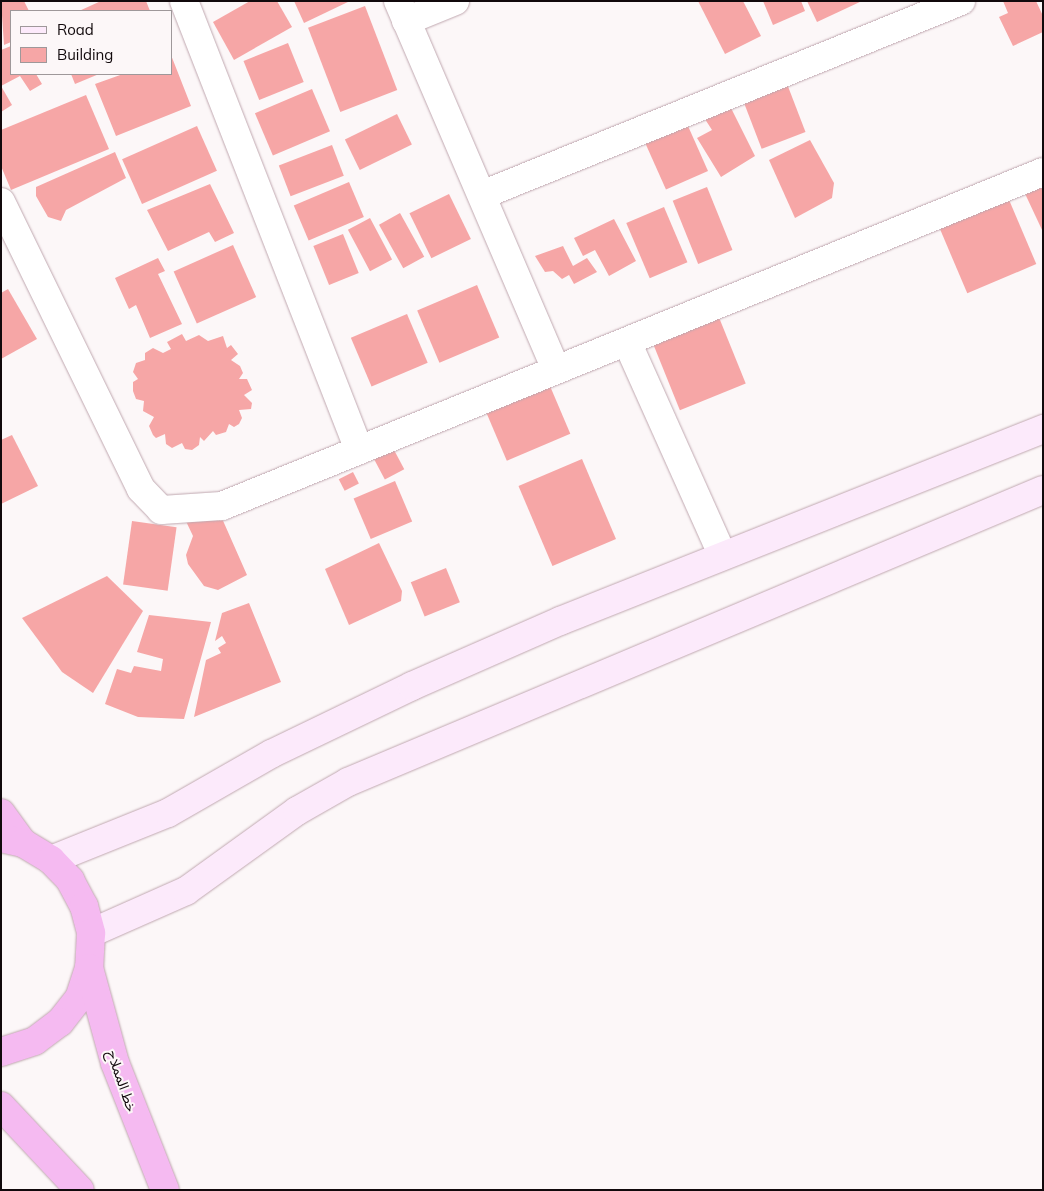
<!DOCTYPE html>
<html>
<head>
<meta charset="utf-8">
<style>
	body { margin:0 }
	#map { position:relative; width:1044px; height:1191px; overflow:hidden; background:#fcf7f8; font-family:Mulish,"Noto Sans Arabic",sans-serif }
	div>[style] { position:absolute }
	.building>* { inset:0; background:#f6a6a6; transform-origin:0 0 }
	.roads { filter:drop-shadow(0 0 1px #c0a8b0) drop-shadow(0 0 1px #c0a8b0) }
	.street>* { height:28px; margin:-14px; padding:0 14px; transform-origin:14px; border-radius:14px; background:#fff }
	.secondary>* { height:28px; margin:-14px; padding:0 14px; transform-origin:14px; border-radius:14px; background:#fceafb }
	.highway>* { height:28px; margin:-14px; padding:0 14px; transform-origin:14px; border-radius:14px; background:#f5baf1 }
	span { translate:-50% -50%; white-space:nowrap; text-align:center; line-height:1.15; -webkit-text-stroke:4px #fcf7f8; paint-order:stroke }
	.street-label { font-size:14px; color:#11090c }
	.frame { position:absolute; inset:0; border:2px solid #11090c; pointer-events:none }
	.legend { position:absolute; left:10px; top:10px; width:162px; height:65px; box-sizing:border-box; background:#fcf7f8; border:1px solid #9e989a; margin:0; padding:6px 9px; list-style:none; font-size:15px; color:#11090c }
	.legend li { display:flex; align-items:center; gap:10px; height:25px }
	.legend b { width:25px; border:1px solid #9e989a }
</style>
</head>
<body>
<div id="map">
	<div class="building">
		<div style="clip-path:polygon(1px 1px,24px 1px,29px 11px,11px 11px,11px 42px,4px 45px)"></div>
		<div style="clip-path:polygon(101px 1px,146px 1px,150px 11px,79px 11px)"></div>
		<div style="clip-path:polygon(250px 1px,277px 1px,292px 27px,234px 60px,213px 22px)"></div>
		<div style="clip-path:polygon(294px 1px,350px 1px,304px 23px)"></div>
		<div style="clip-path:polygon(698px 1px,743px 1px,761px 36px,725px 54px)"></div>
		<div style="clip-path:polygon(763px 1px,801px 1px,805px 11px,773px 25px)"></div>
		<div style="clip-path:polygon(807px 1px,862px 1px,817px 22px)"></div>
		<div style="clip-path:polygon(1003px 1px,1036px 1px,1043px 16px,1043px 32px,1013px 46px,999px 17px,1008px 13px)"></div>
		<div style="left:365px;top:6px;width:90px;height:61px;rotate:69deg"></div>
		<div style="left:288px;top:43px;width:42px;height:48px;rotate:68deg"></div>
		<div style="clip-path:polygon(11px 46px,11px 74px,36px 74px,42px 84px,30px 91px,20px 76px,1px 86px,1px 50px)"></div>
		<div style="clip-path:polygon(171px 55px,191px 106px,116px 136px,95px 84px,123px 74px,171px 74px)"></div>
		<div style="clip-path:polygon(71px 74px,99px 74px,75px 84px)"></div>
		<div style="left:784px;top:76px;width:60px;height:47px;rotate:69deg"></div>
		<div style="clip-path:polygon(1px 86px,12px 105px,1px 112px)"></div>
		<div style="left:312px;top:89px;width:46px;height:62px;rotate:67deg"></div>
		<div style="clip-path:polygon(86px 95px,109px 149px,11px 190px,1px 166px,1px 130px)"></div>
		<div style="clip-path:polygon(728px 102px,755px 156px,721px 177px,697px 138px,712px 130px,703px 116px)"></div>
		<div style="left:397px;top:114px;width:34px;height:58px;rotate:64deg"></div>
		<div style="left:684px;top:117px;width:59px;height:46px;rotate:66deg"></div>
		<div style="left:197px;top:126px;width:49px;height:82px;rotate:66deg"></div>
		<div style="clip-path:polygon(810px 140px,834px 183px,832px 198px,795px 218px,769px 160px)"></div>
		<div style="left:332px;top:145px;width:33px;height:57px;rotate:69deg"></div>
		<div style="clip-path:polygon(115px 152px,126px 178px,66px 210px,61px 221px,48px 217px,36px 196px,36px 187px)"></div>
		<div style="clip-path:polygon(1043px 173px,1043px 232px,1020px 183px)"></div>
		<div style="left:349px;top:182px;width:38px;height:60px;rotate:67deg"></div>
		<div style="clip-path:polygon(210px 184px,234px 233px,215px 242px,209px 232px,168px 251px,147px 210px)"></div>
		<div style="left:707px;top:187px;width:68px;height:37px;rotate:68deg"></div>
		<div style="left:449px;top:194px;width:50px;height:44px;rotate:64deg"></div>
		<div style="left:1007px;top:195px;width:75px;height:75px;rotate:67deg"></div>
		<div style="left:664px;top:207px;width:60px;height:41px;rotate:67deg"></div>
		<div style="left:400px;top:213px;width:50px;height:24px;rotate:61deg"></div>
		<div style="left:370px;top:218px;width:47px;height:25px;rotate:62deg"></div>
		<div style="clip-path:polygon(614px 219px,636px 261px,609px 276px,595px 250px,583px 256px,574px 238px)"></div>
		<div style="left:343px;top:234px;width:42px;height:32px;rotate:68deg"></div>
		<div style="left:233px;top:245px;width:57px;height:65px;rotate:66deg"></div>
		<div style="clip-path:polygon(563px 246px,573px 266px,587px 258px,597px 272px,574px 284px,569px 275px,562px 279px,553px 271px,545px 272px,535px 256px)"></div>
		<div style="clip-path:polygon(158px 258px,165px 271px,158px 274px,182px 324px,150px 338px,136px 305px,129px 309px,115px 278px)"></div>
		<div style="left:477px;top:285px;width:57px;height:65px;rotate:67deg"></div>
		<div style="clip-path:polygon(8px 289px,37px 339px,1px 359px,1px 293px)"></div>
		<div style="left:407px;top:314px;width:53px;height:61px;rotate:67deg"></div>
		<div style="left:718px;top:315px;width:74px;height:71px;rotate:68deg"></div>
		<div style="clip-path:polygon(182px 334px,186px 341px,199px 335px,208px 341px,223px 336px,227px 348px,231px 345px,238px 354px,231px 360px,240px 366px,243px 373px,239px 379px,247px 379px,252px 390px,244px 395px,252px 403px,251px 409px,239px 410px,242px 418px,239px 424px,234px 427px,229px 424px,226px 432px,216px 435px,213px 431px,204px 441px,200px 437px,199px 445px,192px 450px,185px 449px,182px 443px,172px 448px,166px 444px,165px 434px,156px 438px,153px 435px,149px 426px,154px 417px,143px 411px,144px 401px,136px 399px,133px 391px,133px 382px,138px 379px,133px 372px,136px 363px,145px 360px,145px 353px,153px 348px,163px 353px,171px 349px,167px 342px)"></div>
		<div style="left:550px;top:386px;width:52px;height:69px;rotate:67deg"></div>
		<div style="clip-path:polygon(12px 435px,38px 486px,1px 504px,1px 440px)"></div>
		<div style="left:393px;top:448px;width:24px;height:22px;rotate:62deg"></div>
		<div style="left:582px;top:459px;width:87px;height:69px;rotate:67deg"></div>
		<div style="left:353px;top:472px;width:13px;height:16px;rotate:63deg"></div>
		<div style="left:395px;top:481px;width:44px;height:45px;rotate:67deg"></div>
		<div style="clip-path:polygon(213px 498px,247px 575px,218px 590px,204px 586px,188px 564px,186px 555px,193px 536px,183px 515px)"></div>
		<div style="left:132px;top:521px;width:45px;height:64px;rotate:8deg"></div>
		<div style="clip-path:polygon(379px 543px,402px 591px,401px 601px,349px 625px,325px 569px)"></div>
		<div style="left:446px;top:568px;width:37px;height:38px;rotate:68deg"></div>
		<div style="clip-path:polygon(107px 576px,143px 611px,93px 693px,62px 672px,22px 618px)"></div>
		<div style="clip-path:polygon(249px 603px,281px 682px,194px 717px,206px 660px,221px 653px,218px 648px,226px 643px,222px 636px,215px 641px,222px 613px)"></div>
		<div style="clip-path:polygon(149px 615px,211px 622px,184px 719px,138px 717px,105px 704px,117px 669px,131px 673px,134px 666px,161px 671px,163px 659px,137px 652px)"></div>
	</div>
	<div class="roads">
		<div class="street">
			<div style="left:184px;top:1px;width:482px;rotate:68.7deg"></div>
			<div style="left:398px;top:1px;width:401px;rotate:66.8deg"></div>
			<div style="left:406px;top:21px;width:53px;rotate:-22.2deg"></div>
			<div style="left:482px;top:195px;width:517px;rotate:-22.05deg"></div>
			<div style="left:1px;top:202px;width:319px;rotate:64deg"></div>
			<div style="left:141px;top:489px;width:29px;rotate:46deg"></div>
			<div style="left:161px;top:510px;width:61px;rotate:-3.8deg"></div>
			<div style="left:222px;top:506px;width:886px;rotate:-22.14deg"></div>
			<div style="left:628px;top:344px;width:232px;rotate:65.9deg"></div>
		</div>
		<div class="secondary">
			<div style="left:51px;top:860px;width:126px;rotate:-21.9deg"></div>
			<div style="left:168px;top:813px;width:119px;rotate:-29.8deg"></div>
			<div style="left:271px;top:754px;width:157px;rotate:-25.7deg"></div>
			<div style="left:412px;top:686px;width:162px;rotate:-23.7deg"></div>
			<div style="left:560px;top:621px;width:520px;rotate:-21.68deg"></div>
			<div style="left:91px;top:933px;width:104px;rotate:-23.9deg"></div>
			<div style="left:186px;top:891px;width:137px;rotate:-35.8deg"></div>
			<div style="left:297px;top:811px;width:59px;rotate:-29.6deg"></div>
			<div style="left:348px;top:782px;width:754px;rotate:-22.79deg"></div>
		</div>
		<div class="highway">
			<div style="left:1px;top:813px;width:37px;rotate:54deg"></div>
			<div style="left:1px;top:838px;width:23px;rotate:13deg"></div>
			<div style="left:23px;top:843px;width:33px;rotate:31deg"></div>
			<div style="left:51px;top:860px;width:28px;rotate:46deg"></div>
			<div style="left:70px;top:880px;width:30px;rotate:62deg"></div>
			<div style="left:84px;top:906px;width:28px;rotate:75deg"></div>
			<div style="left:91px;top:933px;width:35px;rotate:93deg"></div>
			<div style="left:89px;top:968px;width:32px;rotate:108deg"></div>
			<div style="left:79px;top:998px;width:31px;rotate:128deg"></div>
			<div style="left:60px;top:1022px;width:31px;rotate:143deg"></div>
			<div style="left:35px;top:1041px;width:36px;rotate:162deg"></div>
			<div style="left:89px;top:968px;width:98px;rotate:74.7deg"></div>
			<div style="left:115px;top:1063px;width:136px;rotate:68.5deg"></div>
			<div style="left:1px;top:1106px;width:115px;rotate:46.8deg"></div>
		</div>
	</div>
	<div class="street-label">
		<span style="left:122px;top:1081px;rotate:71deg">خط المملاح</span>
	</div>
	<div class="frame"></div>
	<ul class="legend">
	<li><b style="height:6px;background:#fceafb"></b>Road</li>
	<li><b style="height:14px;background:#f6a6a6"></b>Building</li>
	</ul>
</div>
</body>
</html>
